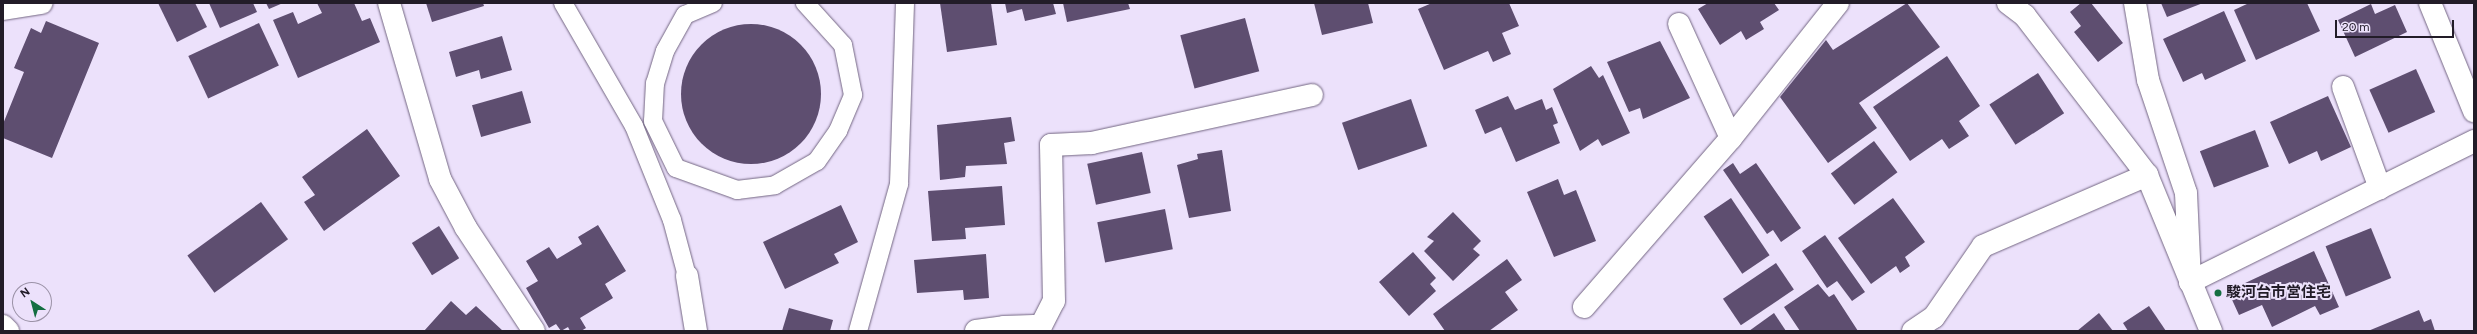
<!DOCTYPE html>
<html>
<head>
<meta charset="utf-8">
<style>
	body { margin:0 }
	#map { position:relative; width:2477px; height:334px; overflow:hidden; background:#ece1fb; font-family:Figtree,"Noto Sans JP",sans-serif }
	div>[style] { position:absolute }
	.building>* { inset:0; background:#5e4e70; transform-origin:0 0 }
	.round { border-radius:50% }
	.roads { filter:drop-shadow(0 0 1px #736682) drop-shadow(0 0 1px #736682) }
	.lane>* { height:18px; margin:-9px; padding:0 9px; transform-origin:9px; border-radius:9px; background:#fff }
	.street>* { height:22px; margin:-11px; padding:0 11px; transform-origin:11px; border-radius:11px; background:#fff }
	.secondary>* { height:22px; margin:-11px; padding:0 11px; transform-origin:11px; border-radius:11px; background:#fff }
	.dots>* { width:11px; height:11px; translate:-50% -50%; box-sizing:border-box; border:2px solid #ece1fb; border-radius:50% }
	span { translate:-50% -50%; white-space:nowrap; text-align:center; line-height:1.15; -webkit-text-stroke:4px #ece1fb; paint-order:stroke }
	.poi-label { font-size:15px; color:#221c28; font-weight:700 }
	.left { translate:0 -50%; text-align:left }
	.frame { position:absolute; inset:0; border:4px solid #221c28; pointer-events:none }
	.north { position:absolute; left:12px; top:282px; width:40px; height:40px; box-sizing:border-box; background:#ece1fb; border:1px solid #9b92a7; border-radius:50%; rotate:324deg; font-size:11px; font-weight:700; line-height:16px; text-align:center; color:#221c28 }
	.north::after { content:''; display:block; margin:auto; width:14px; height:18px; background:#146e41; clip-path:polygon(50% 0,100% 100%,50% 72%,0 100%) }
	.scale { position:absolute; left:2335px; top:20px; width:119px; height:18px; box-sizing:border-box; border:2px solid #221c28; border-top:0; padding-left:5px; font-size:12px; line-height:14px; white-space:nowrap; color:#221c28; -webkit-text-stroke:3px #ece1fb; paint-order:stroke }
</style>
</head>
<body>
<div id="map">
	<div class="building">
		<div style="clip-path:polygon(158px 3px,195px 3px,207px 27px,177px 42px)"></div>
		<div style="clip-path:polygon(209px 3px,253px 3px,257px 12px,220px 28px)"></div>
		<div style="clip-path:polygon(266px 3px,283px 3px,269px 9px)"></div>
		<div style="clip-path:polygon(317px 3px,354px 3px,362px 21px,370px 18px,380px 42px,298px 78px,273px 20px,293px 12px,298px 24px,322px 13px)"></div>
		<div style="clip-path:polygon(426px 3px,483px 3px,484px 6px,432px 22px)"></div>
		<div style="clip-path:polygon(940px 3px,991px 3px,997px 45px,947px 52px)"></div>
		<div style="clip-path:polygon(1005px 3px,1053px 3px,1056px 14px,1025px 21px,1022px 9px,1007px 13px)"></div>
		<div style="clip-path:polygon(1063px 3px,1128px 3px,1130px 9px,1067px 22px)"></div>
		<div style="clip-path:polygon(1314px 3px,1368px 3px,1373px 23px,1322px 35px)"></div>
		<div style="clip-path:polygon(1432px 3px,1509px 3px,1519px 26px,1502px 33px,1511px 54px,1493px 62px,1488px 51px,1444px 70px,1418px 9px)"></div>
		<div style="clip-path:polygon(1708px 3px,1774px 3px,1779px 10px,1760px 22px,1764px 29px,1746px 40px,1741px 31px,1720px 45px,1698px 9px)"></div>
		<div style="clip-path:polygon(1907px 3px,1940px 47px,1859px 103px,1877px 128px,1828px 163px,1780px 97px,1826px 40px,1833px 50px)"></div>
		<div style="clip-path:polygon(2081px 3px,2091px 3px,2123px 43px,2098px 62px,2074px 32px,2081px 26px,2070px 12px)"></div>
		<div style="clip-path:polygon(2161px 3px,2203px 3px,2167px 17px)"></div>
		<div style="clip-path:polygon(2249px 3px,2307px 3px,2320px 31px,2256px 60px,2234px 10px)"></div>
		<div style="clip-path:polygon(2371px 4px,2375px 14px,2395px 5px,2407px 32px,2355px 57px,2338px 20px)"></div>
		<div style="clip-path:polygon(2224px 11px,2246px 61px,2205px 80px,2202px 73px,2183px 82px,2163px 39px)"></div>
		<div style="left:1245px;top:18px;width:55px;height:67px;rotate:75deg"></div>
		<div style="clip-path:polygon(46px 21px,99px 43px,52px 158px,3px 138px,3px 124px,24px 72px,14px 68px,31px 28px,41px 33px)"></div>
		<div style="left:259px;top:23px;width:47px;height:78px;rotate:65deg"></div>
		<div class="round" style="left:681px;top:24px;width:140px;height:140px"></div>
		<div style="clip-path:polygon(502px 36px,512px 70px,481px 79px,479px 70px,456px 77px,449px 52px)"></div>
		<div style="clip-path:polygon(1660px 41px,1690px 98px,1643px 119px,1640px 108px,1629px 112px,1607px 62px)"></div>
		<div style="clip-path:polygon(1947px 56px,1980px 106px,1959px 121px,1969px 136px,1949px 149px,1942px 139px,1910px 161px,1873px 107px)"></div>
		<div style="clip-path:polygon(1591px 66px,1599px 78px,1603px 75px,1630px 133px,1602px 146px,1598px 139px,1580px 151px,1553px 89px)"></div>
		<div style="left:2416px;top:69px;width:47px;height:51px;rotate:66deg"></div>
		<div style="left:2038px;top:73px;width:48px;height:58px;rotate:57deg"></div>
		<div style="left:522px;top:91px;width:33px;height:52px;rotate:74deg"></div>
		<div style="clip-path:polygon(1508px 96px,1515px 110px,1542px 99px,1546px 110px,1552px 107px,1558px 123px,1553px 125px,1560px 143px,1516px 162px,1501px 127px,1485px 134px,1475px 110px)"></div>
		<div style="clip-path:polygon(2328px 96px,2351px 147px,2321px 161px,2317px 151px,2289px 164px,2270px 122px)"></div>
		<div style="left:1411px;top:99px;width:50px;height:73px;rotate:71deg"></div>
		<div style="clip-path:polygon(1011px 117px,1015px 141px,1004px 143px,1007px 164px,966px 166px,965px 177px,940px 180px,937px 125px)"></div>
		<div style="clip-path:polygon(367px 129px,400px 176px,324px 231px,304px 202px,315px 195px,302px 177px)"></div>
		<div style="left:2255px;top:130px;width:39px;height:59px;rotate:69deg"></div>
		<div style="left:1874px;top:141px;width:39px;height:54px;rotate:53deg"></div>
		<div style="clip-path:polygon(1222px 150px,1231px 211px,1189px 218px,1177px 165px,1198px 159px,1197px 154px)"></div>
		<div style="left:1142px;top:152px;width:42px;height:56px;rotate:78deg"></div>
		<div style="clip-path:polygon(1733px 163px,1740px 174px,1756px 163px,1801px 228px,1781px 242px,1773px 230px,1767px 234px,1723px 170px)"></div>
		<div style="clip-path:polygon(1558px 179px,1564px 195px,1576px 190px,1596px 241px,1554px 257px,1527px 192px)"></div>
		<div style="clip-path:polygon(1002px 186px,1005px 225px,965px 228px,966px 239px,932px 241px,928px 191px)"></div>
		<div style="left:1731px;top:198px;width:69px;height:33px;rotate:56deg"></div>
		<div style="clip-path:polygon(1893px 198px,1925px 242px,1905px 257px,1910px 266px,1900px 273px,1896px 266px,1871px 284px,1838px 238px)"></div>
		<div style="left:261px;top:202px;width:46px;height:91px;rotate:54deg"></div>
		<div style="clip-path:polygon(841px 205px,858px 242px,834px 254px,839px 263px,785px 289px,763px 242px)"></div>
		<div style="left:1165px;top:209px;width:41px;height:69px;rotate:79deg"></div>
		<div style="clip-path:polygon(1453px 212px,1481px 241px,1473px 249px,1480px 255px,1453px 281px,1424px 251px,1434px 241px,1427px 237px)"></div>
		<div style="clip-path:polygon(598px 225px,626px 271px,605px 284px,613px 298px,580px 318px,586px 328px,581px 331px,570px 331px,568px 327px,561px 331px,556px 324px,549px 328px,526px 288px,538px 281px,526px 261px,549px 247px,557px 259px,582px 244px,578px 237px)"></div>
		<div style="left:439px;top:226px;width:38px;height:32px;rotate:58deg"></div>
		<div style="left:2371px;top:228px;width:54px;height:49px;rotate:68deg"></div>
		<div style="clip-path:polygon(1825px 235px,1865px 292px,1852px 301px,1837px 281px,1827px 288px,1802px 251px)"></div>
		<div style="clip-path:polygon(2314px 251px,2339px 307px,2320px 315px,2315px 306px,2272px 327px,2262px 305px,2239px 315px,2228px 291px)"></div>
		<div style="clip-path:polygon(1413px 252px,1436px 278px,1430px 284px,1436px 291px,1409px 316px,1379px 282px)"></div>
		<div style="clip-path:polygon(986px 254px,989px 298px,964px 300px,963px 290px,917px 293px,914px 260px)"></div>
		<div style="clip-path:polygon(1507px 259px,1522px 280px,1505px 292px,1518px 310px,1489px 331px,1445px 331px,1433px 314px)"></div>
		<div style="left:1776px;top:263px;width:32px;height:64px;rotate:56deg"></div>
		<div style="clip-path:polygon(1818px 284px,1829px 297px,1834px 294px,1858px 331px,1800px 331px,1784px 307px)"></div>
		<div style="clip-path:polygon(451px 301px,466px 315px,476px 306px,503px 331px,424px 331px)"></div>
		<div style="clip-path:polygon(2149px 306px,2166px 331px,2128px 331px,2123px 323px)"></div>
		<div style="clip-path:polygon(789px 308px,833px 320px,830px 331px,782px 331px)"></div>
		<div style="clip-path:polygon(2419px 310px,2424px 322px,2431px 319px,2435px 331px,2368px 331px)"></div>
		<div style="clip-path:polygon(1774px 313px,1786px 331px,1749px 331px)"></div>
		<div style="clip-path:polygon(2099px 313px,2113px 331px,2077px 331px)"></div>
	</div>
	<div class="roads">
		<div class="lane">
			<div style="left:563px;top:3px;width:142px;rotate:60deg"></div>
			<div style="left:634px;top:126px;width:101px;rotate:68deg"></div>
			<div style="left:672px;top:220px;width:58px;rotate:75deg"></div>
			<div style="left:713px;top:3px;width:30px;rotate:157deg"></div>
			<div style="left:685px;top:15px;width:41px;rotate:119.1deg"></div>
			<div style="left:665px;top:51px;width:34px;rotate:107deg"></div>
			<div style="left:655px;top:83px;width:38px;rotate:93deg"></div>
			<div style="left:653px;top:121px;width:52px;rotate:63.9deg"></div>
			<div style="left:676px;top:168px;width:65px;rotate:19.8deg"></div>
			<div style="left:737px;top:190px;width:38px;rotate:-7deg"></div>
			<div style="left:775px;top:185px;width:48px;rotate:-29.7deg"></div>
			<div style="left:817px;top:161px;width:37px;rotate:-55deg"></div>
			<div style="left:838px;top:131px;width:39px;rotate:-67deg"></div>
			<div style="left:853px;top:95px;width:51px;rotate:-101.3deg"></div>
			<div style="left:843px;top:45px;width:57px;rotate:-132.1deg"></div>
			<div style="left:858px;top:331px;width:153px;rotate:-74.4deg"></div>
			<div style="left:899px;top:184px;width:181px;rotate:-88.1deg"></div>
		</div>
		<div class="street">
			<div style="left:389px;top:3px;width:183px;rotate:73.8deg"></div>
			<div style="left:440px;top:179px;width:55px;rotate:62deg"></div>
			<div style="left:466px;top:228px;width:123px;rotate:56.6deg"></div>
			<div style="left:2135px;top:3px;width:78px;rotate:80.4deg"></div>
			<div style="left:2148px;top:80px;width:119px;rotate:71.4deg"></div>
			<div style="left:2186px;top:193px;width:89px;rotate:87.4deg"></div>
			<div style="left:2190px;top:282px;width:317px;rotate:-26.4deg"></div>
			<div style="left:2430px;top:3px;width:117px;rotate:67.8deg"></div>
			<div style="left:3px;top:9px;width:39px;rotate:-9deg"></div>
			<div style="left:1679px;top:24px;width:125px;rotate:65.5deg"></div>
			<div style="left:2343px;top:87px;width:108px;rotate:69.9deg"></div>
			<div style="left:687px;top:276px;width:56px;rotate:80.7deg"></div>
			<div style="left:1584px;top:307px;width:224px;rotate:-49deg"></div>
			<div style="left:1731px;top:138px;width:172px;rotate:-51.6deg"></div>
			<div style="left:3px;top:326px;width:7px;rotate:45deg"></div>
			<div style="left:976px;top:331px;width:28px;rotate:-8deg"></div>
			<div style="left:1004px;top:327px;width:37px;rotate:-2deg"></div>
			<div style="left:1041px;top:326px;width:28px;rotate:-63deg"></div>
			<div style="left:1054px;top:301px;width:156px;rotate:-91.1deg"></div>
			<div style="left:1051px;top:145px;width:41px;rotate:-2.8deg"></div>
			<div style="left:1092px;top:143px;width:225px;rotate:-12.3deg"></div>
			<div style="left:1913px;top:331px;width:25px;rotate:-34deg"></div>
			<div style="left:1934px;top:317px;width:86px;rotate:-55.4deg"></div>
			<div style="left:1983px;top:246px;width:179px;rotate:-23.4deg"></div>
		</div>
		<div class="secondary">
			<div style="left:2008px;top:3px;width:21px;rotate:37deg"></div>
			<div style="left:2025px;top:16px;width:200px;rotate:52.5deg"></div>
			<div style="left:2147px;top:175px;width:169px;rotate:67.7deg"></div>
		</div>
	</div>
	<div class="dots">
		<div style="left:2218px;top:293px;background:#146e41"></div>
	</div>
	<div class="poi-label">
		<span class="left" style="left:2226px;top:293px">駿河台市営住宅</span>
	</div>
	<div class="frame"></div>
	<div class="north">N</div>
	<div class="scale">20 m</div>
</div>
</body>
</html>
